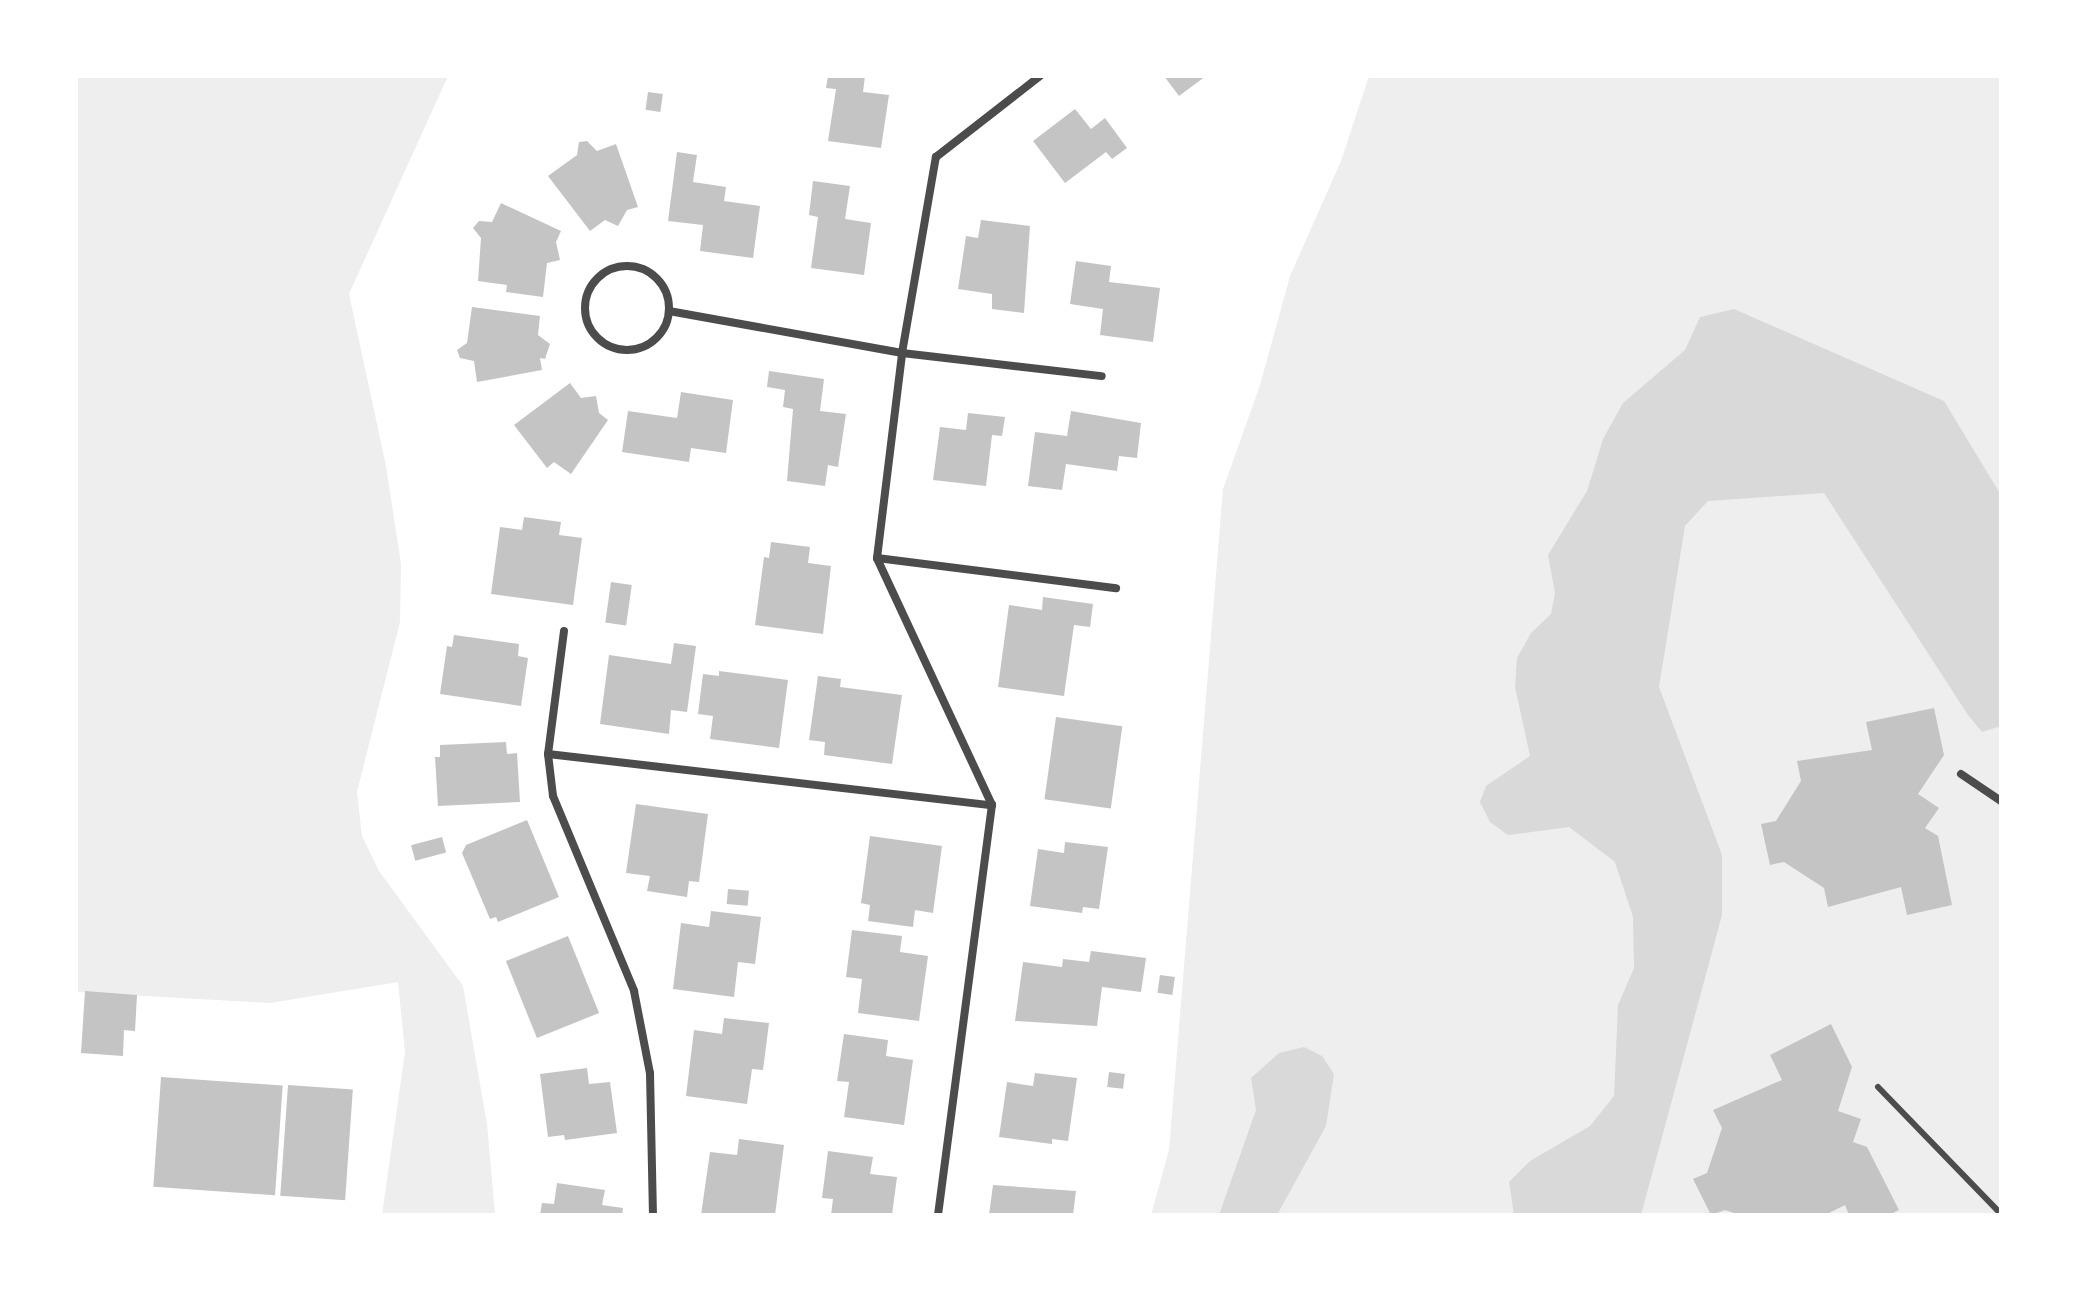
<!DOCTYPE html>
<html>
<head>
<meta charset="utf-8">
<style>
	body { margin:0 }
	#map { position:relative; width:2077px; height:1291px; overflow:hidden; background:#fff; font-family:"Varela Round",sans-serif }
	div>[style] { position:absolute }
	.green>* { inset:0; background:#eee }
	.water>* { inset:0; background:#d9d9d9 }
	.building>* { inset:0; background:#c4c4c4; transform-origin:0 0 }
	.service>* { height:6px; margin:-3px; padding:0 3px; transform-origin:3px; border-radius:3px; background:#4c4c4c }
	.minor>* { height:8px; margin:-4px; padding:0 4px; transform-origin:4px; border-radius:4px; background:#4c4c4c }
	.minor>.ring { margin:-4px; padding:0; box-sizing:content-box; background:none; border:8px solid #4c4c4c; border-radius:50% }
	span { translate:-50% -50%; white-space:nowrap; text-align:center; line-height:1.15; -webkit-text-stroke:7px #fff; paint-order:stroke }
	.frame { position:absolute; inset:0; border:78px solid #fff; pointer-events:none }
</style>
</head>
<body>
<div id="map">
	<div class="green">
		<div style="clip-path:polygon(76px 76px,448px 76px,349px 294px,386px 466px,401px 564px,400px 622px,357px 792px,362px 836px,379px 871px,463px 986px,487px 1124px,495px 1215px,382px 1215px,405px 1052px,398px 982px,270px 1003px,76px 992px)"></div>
		<div style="clip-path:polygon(1369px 76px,2001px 76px,2001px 1215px,1151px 1215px,1169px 1150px,1223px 489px,1260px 385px,1290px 276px,1341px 161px)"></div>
	</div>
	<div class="water">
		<div style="clip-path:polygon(1734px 309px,1944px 401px,2001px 495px,2001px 726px,1982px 732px,1968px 715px,1824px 493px,1708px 501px,1685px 526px,1659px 687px,1722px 855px,1722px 915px,1641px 1215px,1514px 1215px,1509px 1182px,1530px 1161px,1590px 1126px,1614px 1096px,1618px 1005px,1634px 968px,1633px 917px,1615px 862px,1569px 827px,1508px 835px,1490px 822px,1480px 802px,1486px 786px,1530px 756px,1515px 687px,1517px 658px,1531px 633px,1551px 614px,1555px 593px,1548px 555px,1587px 491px,1603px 439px,1623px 403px,1685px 350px,1700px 317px)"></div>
		<div style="clip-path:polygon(1304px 1047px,1322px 1056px,1334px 1074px,1326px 1126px,1277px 1215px,1219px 1215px,1256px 1110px,1251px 1078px,1279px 1053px)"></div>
	</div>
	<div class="building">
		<div style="clip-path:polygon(828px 76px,865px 76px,863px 92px,889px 95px,881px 148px,828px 141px,836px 89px,826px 88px)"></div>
		<div style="clip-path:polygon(1164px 76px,1206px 76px,1179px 96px)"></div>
		<div style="left:648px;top:92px;width:15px;height:18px;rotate:8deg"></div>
		<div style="clip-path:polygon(1075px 109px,1091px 129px,1105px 118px,1127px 148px,1112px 159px,1106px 152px,1065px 183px,1033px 141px)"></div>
		<div style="clip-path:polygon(587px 141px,597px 151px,616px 144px,638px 207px,627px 210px,618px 226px,605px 220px,590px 231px,548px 176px,577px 155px,579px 142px)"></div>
		<div style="clip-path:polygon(677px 152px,697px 155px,693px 182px,726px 187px,724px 201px,760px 206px,753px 258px,700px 251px,703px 225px,668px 221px)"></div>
		<div style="clip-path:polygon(813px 181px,850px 186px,845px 219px,871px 223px,864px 275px,811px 268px,818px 217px,809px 215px)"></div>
		<div style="clip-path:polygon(501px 203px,561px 231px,556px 242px,560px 260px,547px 263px,543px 297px,506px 292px,507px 285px,478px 281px,481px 238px,473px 228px,479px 221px,492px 222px)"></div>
		<div style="clip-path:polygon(981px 220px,1030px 226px,1024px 313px,992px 309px,992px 294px,958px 289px,966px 236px,978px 238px)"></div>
		<div style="clip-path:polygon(1076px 261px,1111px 266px,1109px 282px,1160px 288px,1153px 342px,1100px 335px,1103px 309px,1070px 304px)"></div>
		<div style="clip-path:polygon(472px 307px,540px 316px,538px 335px,550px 344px,545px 359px,540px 358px,542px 370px,477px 382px,474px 361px,460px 358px,457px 350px,467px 343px)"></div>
		<div style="clip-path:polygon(769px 371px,824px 379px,820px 411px,846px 414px,838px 467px,828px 465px,825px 486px,787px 481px,793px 409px,783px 407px,785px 390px,767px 387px)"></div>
		<div style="clip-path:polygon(570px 383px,581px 398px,596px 396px,599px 413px,608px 420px,571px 474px,554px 462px,547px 468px,514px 425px)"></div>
		<div style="clip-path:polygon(681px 392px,733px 400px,726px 453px,691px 448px,689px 462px,622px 452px,628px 411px,677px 418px)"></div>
		<div style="clip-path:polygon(1071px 411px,1141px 423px,1137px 458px,1119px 456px,1117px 471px,1066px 464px,1062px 490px,1028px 486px,1035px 432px,1067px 436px)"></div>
		<div style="clip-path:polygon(968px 413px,1005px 417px,1002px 436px,992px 435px,986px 486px,933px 480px,940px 427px,966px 430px)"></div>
		<div style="clip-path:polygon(524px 517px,561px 522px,559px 535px,582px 538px,573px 605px,491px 594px,500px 527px,522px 530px)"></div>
		<div style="clip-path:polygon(771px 542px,810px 547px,808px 563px,831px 566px,823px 634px,755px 625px,764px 557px,769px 558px)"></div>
		<div style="left:611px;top:582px;width:21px;height:41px;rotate:8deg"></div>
		<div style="clip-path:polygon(1043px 597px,1093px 604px,1090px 627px,1074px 625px,1064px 696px,998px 687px,1009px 605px,1042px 610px)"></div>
		<div style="clip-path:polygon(454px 635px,519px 644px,518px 656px,528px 658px,521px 706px,440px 694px,447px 646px,452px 647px)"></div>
		<div style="clip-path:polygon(674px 643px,696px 646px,687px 712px,671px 710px,669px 734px,600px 724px,609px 655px,671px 664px)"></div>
		<div style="clip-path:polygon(719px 671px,788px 680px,779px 748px,710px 739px,713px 716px,698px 714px,703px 674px,719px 676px)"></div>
		<div style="clip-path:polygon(818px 676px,841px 679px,840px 687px,902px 695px,892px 764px,824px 755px,825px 742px,809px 740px)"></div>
		<div style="clip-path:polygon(1934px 708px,1944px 755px,1918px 794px,1939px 808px,1925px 828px,1938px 836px,1952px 905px,1907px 915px,1901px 887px,1828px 907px,1824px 888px,1784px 862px,1770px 865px,1761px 824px,1776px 821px,1801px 781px,1797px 761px,1872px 750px,1866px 722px)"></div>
		<div style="left:1056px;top:717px;width:67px;height:83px;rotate:8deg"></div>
		<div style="clip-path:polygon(506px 742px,507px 754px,517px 753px,520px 802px,438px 806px,435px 757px,440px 757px,440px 745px)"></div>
		<div style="clip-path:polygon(636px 804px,708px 814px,699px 882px,689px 881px,687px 897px,647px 891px,650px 876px,626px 873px)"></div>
		<div style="clip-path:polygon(527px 820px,559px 897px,498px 922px,496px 917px,490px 919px,462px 853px,466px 845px)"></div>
		<div style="clip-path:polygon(870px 836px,942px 846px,933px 913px,915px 910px,913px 927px,868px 921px,870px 905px,861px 903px)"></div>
		<div style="left:442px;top:837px;width:16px;height:32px;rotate:75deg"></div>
		<div style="clip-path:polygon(1065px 842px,1108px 847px,1099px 909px,1083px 907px,1082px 913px,1030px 906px,1038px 849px,1064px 853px)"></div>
		<div style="left:728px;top:889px;width:21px;height:15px;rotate:5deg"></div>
		<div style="clip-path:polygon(711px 911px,761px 917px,755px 964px,738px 962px,734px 997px,673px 989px,681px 923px,709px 927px)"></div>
		<div style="clip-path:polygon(852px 930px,902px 936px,900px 952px,928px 956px,919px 1021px,858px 1013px,862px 979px,846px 977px)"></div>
		<div style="left:568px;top:936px;width:83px;height:67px;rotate:68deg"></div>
		<div style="clip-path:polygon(1091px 951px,1146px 958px,1141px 992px,1102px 987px,1097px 1026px,1015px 1021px,1023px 962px,1062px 967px,1063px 959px,1089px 962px)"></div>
		<div style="left:1160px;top:975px;width:15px;height:18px;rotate:8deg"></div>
		<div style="clip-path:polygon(85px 991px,137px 995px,135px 1031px,124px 1030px,123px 1056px,81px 1053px)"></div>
		<div style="clip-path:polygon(724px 1018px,769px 1023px,763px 1070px,752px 1069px,747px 1104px,686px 1096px,694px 1030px,722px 1034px)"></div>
		<div style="clip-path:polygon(1831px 1024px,1852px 1067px,1838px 1111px,1861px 1119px,1853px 1142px,1867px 1147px,1899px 1210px,1889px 1215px,1849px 1215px,1845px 1205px,1825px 1215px,1740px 1215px,1725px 1210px,1711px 1215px,1693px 1179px,1707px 1173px,1722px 1128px,1713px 1110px,1782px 1080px,1770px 1055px)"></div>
		<div style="clip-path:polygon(844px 1034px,888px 1040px,886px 1056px,913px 1060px,904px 1125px,844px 1117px,849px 1082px,837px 1081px)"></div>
		<div style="clip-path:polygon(587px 1068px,589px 1084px,610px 1082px,617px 1133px,565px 1140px,564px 1135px,548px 1137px,540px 1074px)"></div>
		<div style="left:1109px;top:1072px;width:16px;height:15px;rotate:7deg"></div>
		<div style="clip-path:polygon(1035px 1073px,1077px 1078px,1068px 1141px,1052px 1139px,1052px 1144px,999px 1137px,1007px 1082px,1033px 1086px)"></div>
		<div style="left:161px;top:1077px;width:122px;height:110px;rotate:4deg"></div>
		<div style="left:288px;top:1085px;width:65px;height:111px;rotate:4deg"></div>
		<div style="clip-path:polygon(739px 1139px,784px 1145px,775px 1215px,701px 1215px,710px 1152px,737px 1155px)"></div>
		<div style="clip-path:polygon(828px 1151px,873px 1157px,870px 1174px,897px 1177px,892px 1215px,831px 1215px,833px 1199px,822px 1198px)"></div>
		<div style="clip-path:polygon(557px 1183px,605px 1190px,602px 1205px,623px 1208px,622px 1215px,540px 1215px,542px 1203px,554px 1204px)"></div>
		<div style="clip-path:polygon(993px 1185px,1076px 1191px,1073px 1215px,989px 1215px)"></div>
	</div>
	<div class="service">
		<div style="left:1878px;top:1087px;width:177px;rotate:45.9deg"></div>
	</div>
	<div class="minor">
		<div class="ring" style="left:585px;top:266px;width:76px;height:76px"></div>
		<div style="left:669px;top:311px;width:237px;rotate:10.2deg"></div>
		<div style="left:902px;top:353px;width:201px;rotate:6.6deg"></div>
		<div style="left:877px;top:558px;width:241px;rotate:7.2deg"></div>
		<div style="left:564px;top:631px;width:124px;rotate:97.4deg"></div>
		<div style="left:548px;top:754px;width:42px;rotate:83.2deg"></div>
		<div style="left:553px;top:796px;width:211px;rotate:67.4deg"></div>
		<div style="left:634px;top:991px;width:84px;rotate:79deg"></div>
		<div style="left:650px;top:1073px;width:142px;rotate:88.8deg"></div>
		<div style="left:548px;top:754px;width:447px;rotate:6.6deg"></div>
		<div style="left:1961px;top:774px;width:48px;rotate:34deg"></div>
		<div style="left:938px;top:1215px;width:414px;rotate:-82.5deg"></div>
		<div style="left:992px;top:805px;width:272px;rotate:-115deg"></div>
		<div style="left:877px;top:558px;width:207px;rotate:-83deg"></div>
		<div style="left:902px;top:353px;width:199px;rotate:-80.2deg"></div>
		<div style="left:936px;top:157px;width:132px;rotate:-37.9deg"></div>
	</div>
	<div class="frame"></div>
</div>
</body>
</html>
